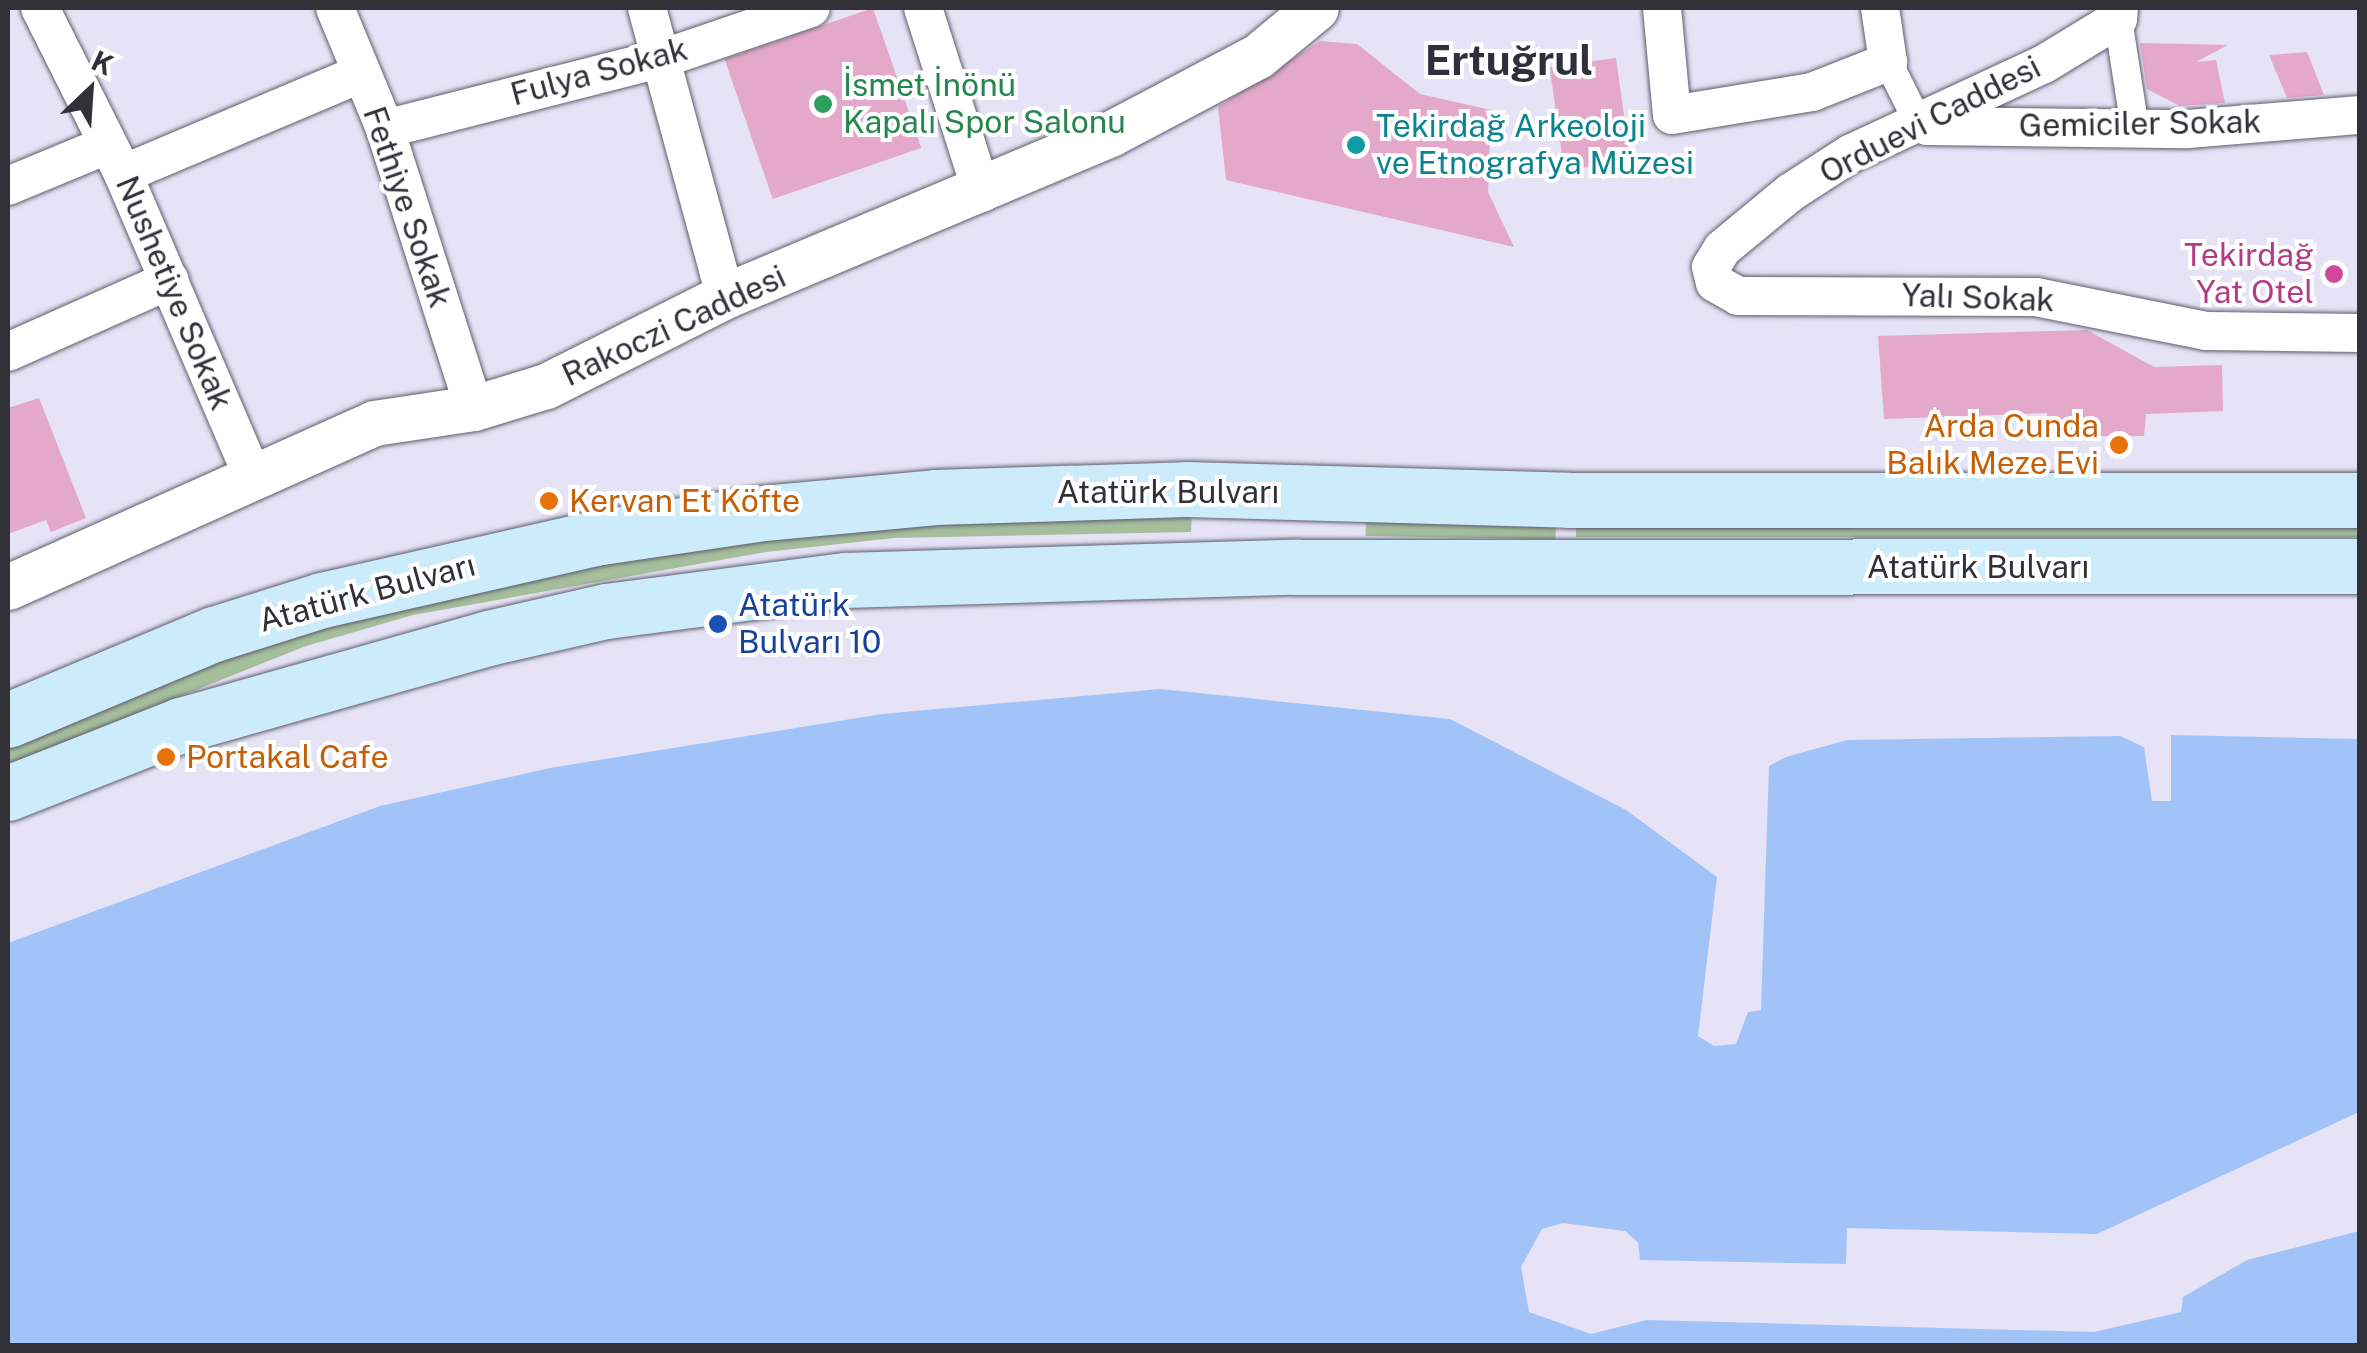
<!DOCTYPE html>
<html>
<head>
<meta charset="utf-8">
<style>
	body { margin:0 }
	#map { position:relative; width:2367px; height:1353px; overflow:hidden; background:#e5e3f5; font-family:"Public Sans",sans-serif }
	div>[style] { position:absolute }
	.green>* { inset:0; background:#a5be9c; transform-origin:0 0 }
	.water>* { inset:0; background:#a2c3f8 }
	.building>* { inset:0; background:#e4a8cb; transform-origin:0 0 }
	.roads { filter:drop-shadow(0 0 2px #5f5d6c) drop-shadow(0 0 2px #5f5d6c) }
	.pedestrian>* { height:28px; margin:-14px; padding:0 14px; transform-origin:14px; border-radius:14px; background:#fff }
	.minor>* { height:38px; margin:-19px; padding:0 19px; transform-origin:19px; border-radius:19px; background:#fff }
	.tertiary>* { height:45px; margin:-22.5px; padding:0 22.5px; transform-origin:22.5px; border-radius:22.5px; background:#fff }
	.primary>* { height:55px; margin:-27.5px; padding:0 27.5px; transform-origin:27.5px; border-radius:27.5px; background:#cdecfb }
	.dots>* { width:28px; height:28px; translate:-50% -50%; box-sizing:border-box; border:5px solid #fff; border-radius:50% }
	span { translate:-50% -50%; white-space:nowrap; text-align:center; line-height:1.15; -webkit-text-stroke:8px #fff; paint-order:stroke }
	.street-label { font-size:32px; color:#323138 }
	.leisure-label { font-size:32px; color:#27864d }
	.left { translate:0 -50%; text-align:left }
	.culture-label { font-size:32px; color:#0d838f }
	.hotel-label { font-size:32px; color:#b23c85 }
	.right { translate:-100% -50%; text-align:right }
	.food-label { font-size:32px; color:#c56008 }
	.transit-label { font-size:32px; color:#164399 }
	.district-label { font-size:42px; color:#312f3c; font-weight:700 }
	.frame { position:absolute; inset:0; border:10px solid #323138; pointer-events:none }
	.north { position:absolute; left:40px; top:40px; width:100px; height:100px; -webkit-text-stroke:8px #fff; paint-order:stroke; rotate:25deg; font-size:28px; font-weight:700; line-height:40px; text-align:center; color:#323138 }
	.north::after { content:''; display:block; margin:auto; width:35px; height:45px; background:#323138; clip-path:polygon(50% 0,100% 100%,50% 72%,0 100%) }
</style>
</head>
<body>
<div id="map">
	<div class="green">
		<div style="clip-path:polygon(1192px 514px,1191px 532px,894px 538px,766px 552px,413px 615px,306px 646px,8px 765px,8px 741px,277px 634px,510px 577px,894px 520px)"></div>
		<div style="left:1366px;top:514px;width:190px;height:22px;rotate:1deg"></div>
		<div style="left:1576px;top:515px;width:784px;height:22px"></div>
	</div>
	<div class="water">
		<div style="clip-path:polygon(1160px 689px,1450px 719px,1626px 810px,1717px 877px,1698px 1036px,1714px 1046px,1736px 1044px,1748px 1012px,1761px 1010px,1769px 766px,1786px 757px,1847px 740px,2120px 736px,2144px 747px,2152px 801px,2171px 801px,2171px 735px,2359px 739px,2359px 1112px,2097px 1234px,1847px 1228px,1846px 1264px,1640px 1260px,1638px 1242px,1625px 1231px,1563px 1223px,1542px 1229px,1521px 1267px,1529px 1312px,1591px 1334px,1647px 1320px,2094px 1332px,2181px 1312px,2183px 1297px,2247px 1260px,2359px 1231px,2359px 1345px,8px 1345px,8px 943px,380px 806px,550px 768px,882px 714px)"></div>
	</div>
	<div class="building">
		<div style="left:873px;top:8px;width:148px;height:157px;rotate:71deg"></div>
		<div style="clip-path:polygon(1320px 41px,1357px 44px,1420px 94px,1491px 110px,1488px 192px,1514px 247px,1226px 180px,1218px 107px)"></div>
		<div style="clip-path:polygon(2140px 43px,2228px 45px,2196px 62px,2216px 60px,2225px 103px,2180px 106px,2147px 89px)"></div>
		<div style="clip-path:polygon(2307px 52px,2324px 95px,2287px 98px,2269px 55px)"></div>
		<div style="left:1616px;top:58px;width:104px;height:67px;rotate:82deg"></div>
		<div style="clip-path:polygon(2087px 330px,2154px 367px,2222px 365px,2223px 411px,2146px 414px,2144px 436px,2048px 436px,2047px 413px,1884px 419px,1878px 336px)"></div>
		<div style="clip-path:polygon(39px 398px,86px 518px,51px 532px,46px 520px,8px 534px,8px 408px)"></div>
	</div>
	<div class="roads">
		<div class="pedestrian">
			<div style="left:2118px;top:19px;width:111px;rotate:81.2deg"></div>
			<div style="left:1888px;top:62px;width:72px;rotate:63.4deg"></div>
		</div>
		<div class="minor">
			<div style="left:40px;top:8px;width:186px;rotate:63.4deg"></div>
			<div style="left:123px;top:174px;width:324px;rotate:66.8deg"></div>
			<div style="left:335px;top:8px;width:131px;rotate:67.5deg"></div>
			<div style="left:385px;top:129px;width:293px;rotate:72.3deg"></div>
			<div style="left:647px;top:8px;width:298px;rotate:74.8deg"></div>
			<div style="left:923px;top:8px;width:194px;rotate:72.3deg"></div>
			<div style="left:1662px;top:8px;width:107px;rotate:84.7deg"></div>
			<div style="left:1672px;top:115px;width:142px;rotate:-9.3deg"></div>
			<div style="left:1812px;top:92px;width:82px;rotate:-21.5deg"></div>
			<div style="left:1888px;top:62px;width:55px;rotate:-98.4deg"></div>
			<div style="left:2119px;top:8px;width:11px;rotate:95deg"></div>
			<div style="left:2118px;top:19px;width:87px;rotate:148.7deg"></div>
			<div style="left:2044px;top:64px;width:214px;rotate:155.1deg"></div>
			<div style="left:1850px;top:154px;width:70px;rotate:147.2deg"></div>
			<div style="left:1791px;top:192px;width:89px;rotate:140.4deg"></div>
			<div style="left:1722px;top:249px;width:21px;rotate:121deg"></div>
			<div style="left:1711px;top:267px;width:16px;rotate:76deg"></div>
			<div style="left:1715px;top:283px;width:26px;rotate:29deg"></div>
			<div style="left:1738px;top:296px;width:298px;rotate:0.2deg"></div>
			<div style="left:2036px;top:297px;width:173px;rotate:11.3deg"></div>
			<div style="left:2206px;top:331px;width:154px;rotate:0.7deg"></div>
			<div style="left:1927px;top:126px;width:261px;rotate:0.7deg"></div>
			<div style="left:2188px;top:129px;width:173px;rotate:-4.7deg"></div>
			<div style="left:385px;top:129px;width:288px;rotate:-14.3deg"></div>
			<div style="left:664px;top:58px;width:155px;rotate:-18.8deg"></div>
			<div style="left:123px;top:174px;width:257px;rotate:-22.9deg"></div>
			<div style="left:8px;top:186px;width:107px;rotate:-22.5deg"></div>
			<div style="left:8px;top:352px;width:177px;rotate:-24deg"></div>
		</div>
		<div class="tertiary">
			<div style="left:8px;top:587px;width:401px;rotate:-24.1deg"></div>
			<div style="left:374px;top:423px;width:101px;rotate:-8.5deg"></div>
			<div style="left:474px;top:408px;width:75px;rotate:-17deg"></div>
			<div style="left:546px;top:386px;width:200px;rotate:-26.7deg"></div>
			<div style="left:725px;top:296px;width:418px;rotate:-22.8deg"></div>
			<div style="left:1110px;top:134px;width:167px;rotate:-27.8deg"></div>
			<div style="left:1258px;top:56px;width:75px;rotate:-39.6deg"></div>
		</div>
		<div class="primary">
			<div style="left:8px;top:720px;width:223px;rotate:-22.7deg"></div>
			<div style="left:214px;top:634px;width:113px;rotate:-17.5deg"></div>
			<div style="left:322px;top:600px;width:279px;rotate:-12.8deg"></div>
			<div style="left:594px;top:538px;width:171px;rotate:-8.4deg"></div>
			<div style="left:763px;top:513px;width:173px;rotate:-5.3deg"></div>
			<div style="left:935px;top:497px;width:251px;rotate:-1.8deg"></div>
			<div style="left:1186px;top:489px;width:383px;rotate:1.6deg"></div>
			<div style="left:1569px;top:500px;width:791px"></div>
			<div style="left:8px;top:793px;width:186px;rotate:-21.5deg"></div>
			<div style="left:181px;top:725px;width:319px;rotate:-15.8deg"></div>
			<div style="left:488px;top:638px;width:121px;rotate:-12.9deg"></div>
			<div style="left:606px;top:611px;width:242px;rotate:-7.4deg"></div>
			<div style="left:846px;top:580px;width:450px;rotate:-1.7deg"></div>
			<div style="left:1296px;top:567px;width:1064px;rotate:-0.05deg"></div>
		</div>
	</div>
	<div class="dots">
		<div style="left:823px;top:104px;background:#2e9e5b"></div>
		<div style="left:1356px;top:145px;background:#0f9aa8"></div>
		<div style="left:2334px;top:274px;background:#d1479c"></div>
		<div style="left:2119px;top:445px;background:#e8710a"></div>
		<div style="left:549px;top:501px;background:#e8710a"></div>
		<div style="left:718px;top:624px;background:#1a4fb4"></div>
		<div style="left:166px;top:757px;background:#e8710a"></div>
	</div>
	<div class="street-label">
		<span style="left:599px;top:72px;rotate:-15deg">Fulya Sokak</span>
		<span style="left:1930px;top:120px;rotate:-27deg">Orduevi Caddesi</span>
		<span style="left:2140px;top:124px;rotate:-1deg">Gemiciler Sokak</span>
		<span style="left:407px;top:207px;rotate:71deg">Fethiye Sokak</span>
		<span style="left:174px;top:293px;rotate:67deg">Nushetiye Sokak</span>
		<span style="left:1978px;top:298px;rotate:2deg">Yalı Sokak</span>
		<span style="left:674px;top:326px;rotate:-25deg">Rakoczi Caddesi</span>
		<span style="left:1168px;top:492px">Atatürk Bulvarı</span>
		<span style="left:1978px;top:567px">Atatürk Bulvarı</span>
		<span style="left:367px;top:593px;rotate:-15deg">Atatürk Bulvarı</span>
	</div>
	<div class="leisure-label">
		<span class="left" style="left:843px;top:104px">İsmet İnönü<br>Kapalı Spor Salonu</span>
	</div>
	<div class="culture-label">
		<span class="left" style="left:1376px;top:145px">Tekirdağ Arkeoloji<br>ve Etnografya Müzesi</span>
	</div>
	<div class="hotel-label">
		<span class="right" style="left:2314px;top:274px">Tekirdağ<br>Yat Otel</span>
	</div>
	<div class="food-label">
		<span class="right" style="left:2099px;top:445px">Arda Cunda<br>Balık Meze Evi</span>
		<span class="left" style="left:569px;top:501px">Kervan Et Köfte</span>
		<span class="left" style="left:186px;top:757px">Portakal Cafe</span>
	</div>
	<div class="transit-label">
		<span class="left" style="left:738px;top:624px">Atatürk<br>Bulvarı 10</span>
	</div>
	<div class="district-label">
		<span style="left:1509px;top:60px">Ertuğrul</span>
	</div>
	<div class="frame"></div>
	<div class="north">K</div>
</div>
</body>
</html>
